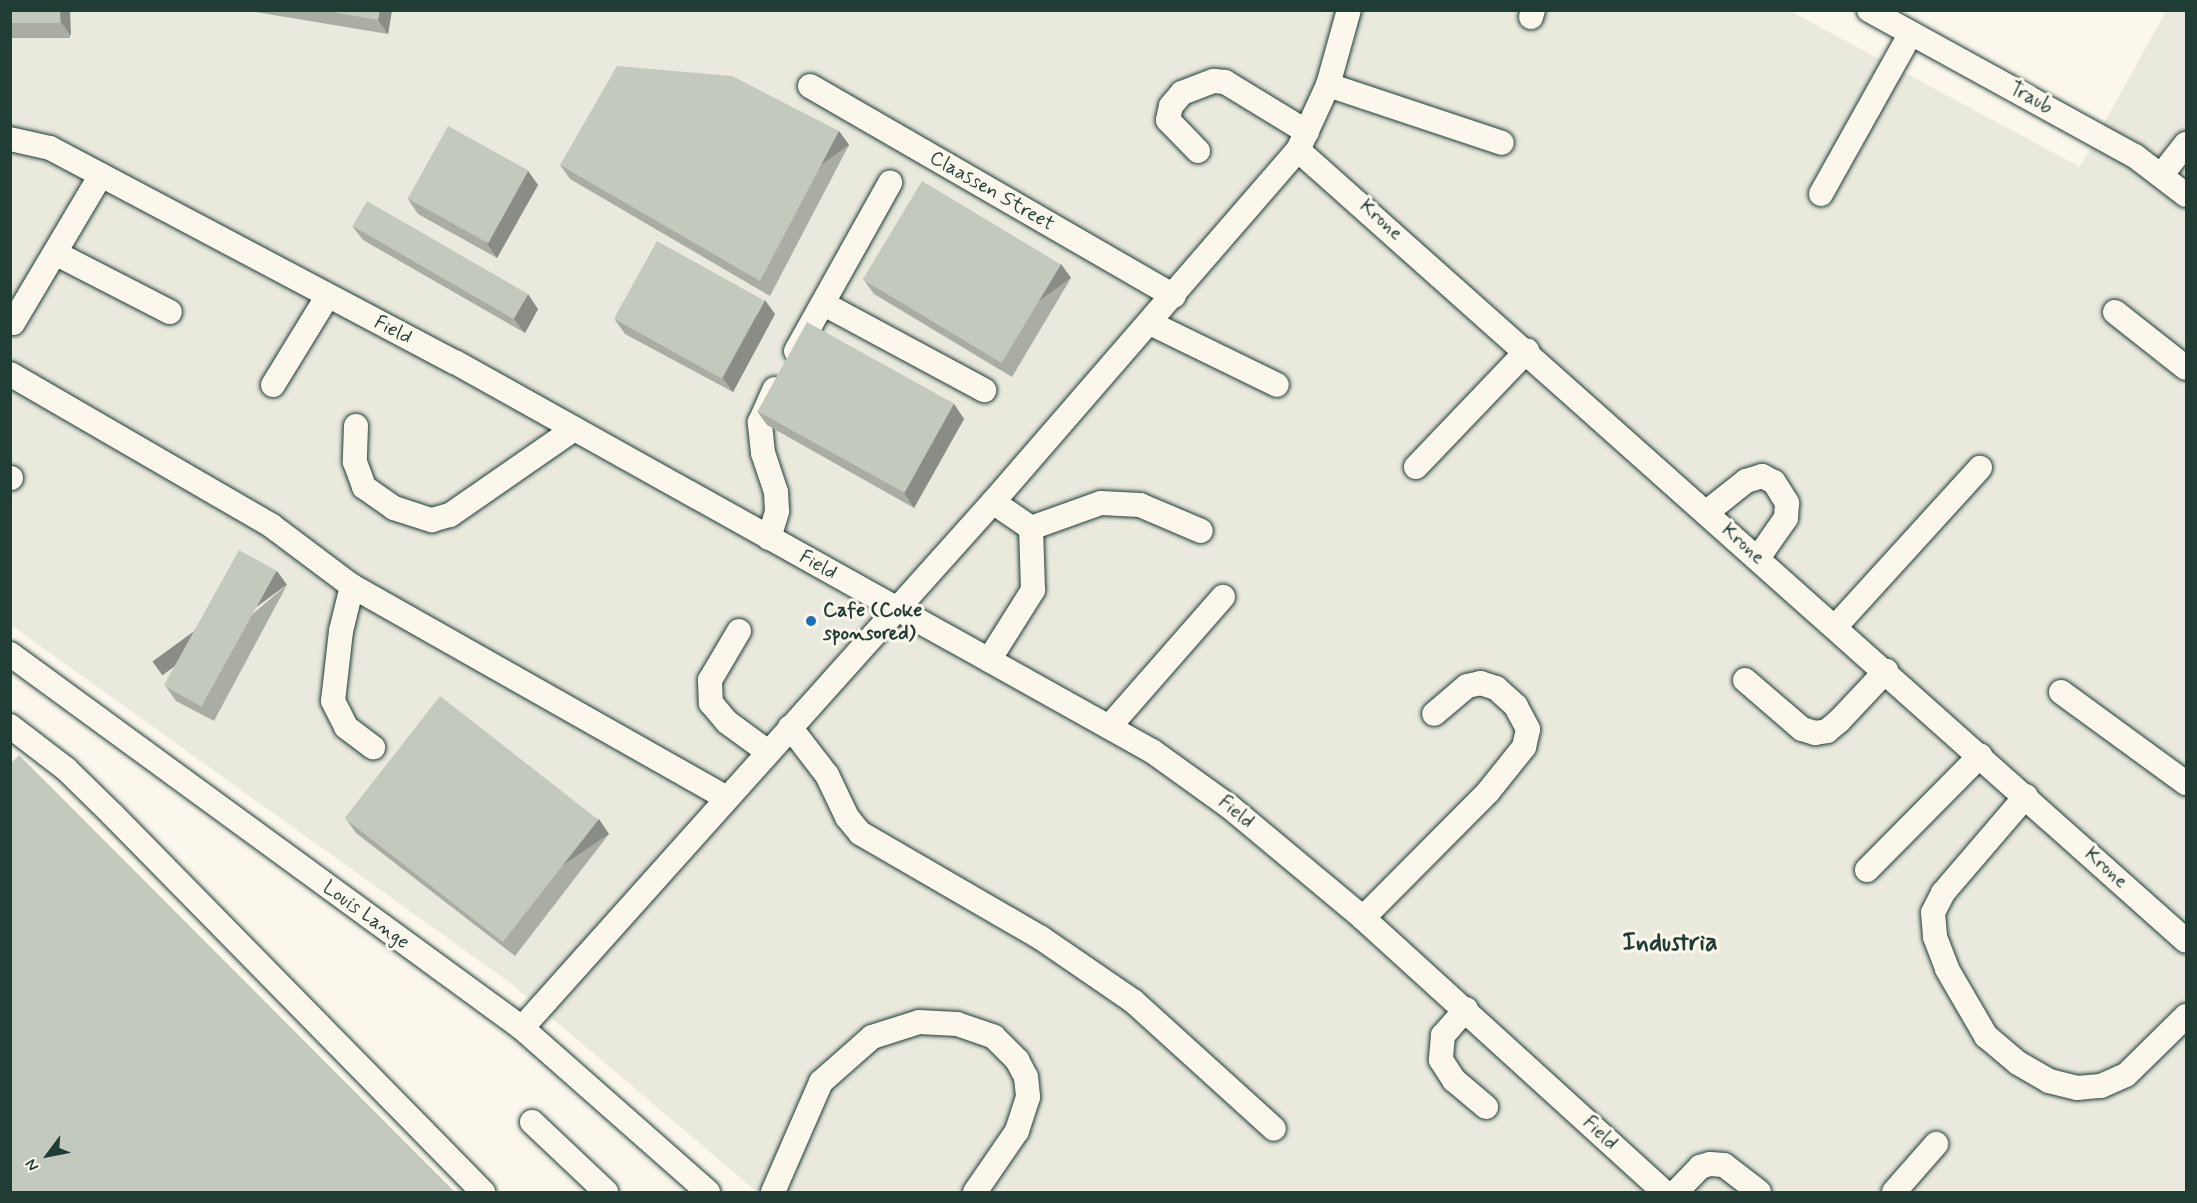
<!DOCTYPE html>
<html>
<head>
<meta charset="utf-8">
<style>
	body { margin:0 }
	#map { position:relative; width:2197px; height:1203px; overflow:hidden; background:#fbf7ec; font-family:Mynerve,sans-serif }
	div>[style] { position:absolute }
	.built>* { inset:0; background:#eae9de }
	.roads { filter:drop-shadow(0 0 2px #1f3d34) drop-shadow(0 0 2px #1f3d34) }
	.minor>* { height:24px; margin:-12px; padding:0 12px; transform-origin:12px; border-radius:12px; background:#fbf7ec }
	.wall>* { inset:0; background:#a9ada3; transform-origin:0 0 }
	.shaded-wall>* { inset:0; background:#898d85; transform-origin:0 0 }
	.building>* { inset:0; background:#c4c9be; transform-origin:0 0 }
	.dots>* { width:16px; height:16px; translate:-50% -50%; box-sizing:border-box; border:3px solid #fbf7ec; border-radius:50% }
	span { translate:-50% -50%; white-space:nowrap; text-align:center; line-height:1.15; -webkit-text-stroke:6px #fbf7ec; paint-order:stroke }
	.street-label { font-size:20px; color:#1f3d34 }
	.poi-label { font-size:20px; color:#1f3d34; font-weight:700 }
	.left { translate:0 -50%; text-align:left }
	.district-label { font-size:26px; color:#1f3d34; font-weight:700 }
	.frame { position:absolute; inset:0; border:12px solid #1f3d34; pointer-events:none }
	.north { position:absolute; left:18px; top:1125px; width:60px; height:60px; -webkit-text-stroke:4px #fbf7ec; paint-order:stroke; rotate:238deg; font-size:16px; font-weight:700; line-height:24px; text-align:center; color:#1f3d34 }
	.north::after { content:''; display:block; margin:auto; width:21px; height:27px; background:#1f3d34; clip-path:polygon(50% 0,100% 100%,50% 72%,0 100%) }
</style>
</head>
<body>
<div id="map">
	<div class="built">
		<div style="clip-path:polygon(11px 11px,1790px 11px,2080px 167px,2166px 11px,2186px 11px,2186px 1192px,757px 1192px,513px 985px,11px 625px)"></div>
	</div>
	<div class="roads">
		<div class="minor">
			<div style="left:1869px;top:10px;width:303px;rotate:28.8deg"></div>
			<div style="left:2135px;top:156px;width:64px;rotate:37.4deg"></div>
			<div style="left:1531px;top:17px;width:7px;rotate:-74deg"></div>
			<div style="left:1328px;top:85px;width:183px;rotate:18.4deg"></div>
			<div style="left:810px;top:86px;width:420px;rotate:30deg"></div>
			<div style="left:10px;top:139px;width:41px;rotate:12.7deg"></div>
			<div style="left:50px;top:148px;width:458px;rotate:27.9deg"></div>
			<div style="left:455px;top:362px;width:798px;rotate:29.17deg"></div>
			<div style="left:1152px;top:751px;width:96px;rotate:35.7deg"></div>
			<div style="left:1230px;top:807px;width:173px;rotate:39.8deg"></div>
			<div style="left:1363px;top:918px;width:407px;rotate:42.3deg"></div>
			<div style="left:1298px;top:150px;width:1189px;rotate:41.69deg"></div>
			<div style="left:1198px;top:151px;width:43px;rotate:-134.1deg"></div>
			<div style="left:1168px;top:120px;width:14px;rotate:-78deg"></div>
			<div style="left:1171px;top:106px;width:17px;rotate:-50deg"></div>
			<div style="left:1182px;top:93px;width:34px;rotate:-21deg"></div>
			<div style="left:1214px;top:81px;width:11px;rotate:5deg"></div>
			<div style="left:1225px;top:82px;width:96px;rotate:31.4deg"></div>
			<div style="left:2163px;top:173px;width:37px;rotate:-52deg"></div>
			<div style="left:1821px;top:194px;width:184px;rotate:-60.8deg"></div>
			<div style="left:55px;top:253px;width:129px;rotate:27.2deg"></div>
			<div style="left:824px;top:304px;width:182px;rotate:28.3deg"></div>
			<div style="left:2115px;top:312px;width:90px;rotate:38.3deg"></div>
			<div style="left:13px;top:323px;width:172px;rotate:-59.3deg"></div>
			<div style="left:1150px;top:323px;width:141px;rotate:26deg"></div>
			<div style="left:796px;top:351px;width:193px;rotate:-60.8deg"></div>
			<div style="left:10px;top:374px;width:303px;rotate:30.1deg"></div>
			<div style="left:272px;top:526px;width:100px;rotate:36.9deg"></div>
			<div style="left:352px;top:586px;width:430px;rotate:29.5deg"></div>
			<div style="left:273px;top:385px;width:103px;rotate:-58.5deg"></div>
			<div style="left:356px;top:426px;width:36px;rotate:92deg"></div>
			<div style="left:355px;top:462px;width:27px;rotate:70deg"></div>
			<div style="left:364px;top:487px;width:37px;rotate:35deg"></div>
			<div style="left:394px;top:508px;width:40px;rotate:18deg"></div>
			<div style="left:432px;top:520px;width:19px;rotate:-16deg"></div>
			<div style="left:450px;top:515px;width:151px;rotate:-34.7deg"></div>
			<div style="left:1416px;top:467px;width:161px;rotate:-46.3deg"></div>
			<div style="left:10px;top:478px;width:1px"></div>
			<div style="left:1707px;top:512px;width:50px;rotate:-38.5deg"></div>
			<div style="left:1746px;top:481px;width:17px;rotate:-17deg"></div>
			<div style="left:1762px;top:476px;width:13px;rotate:27deg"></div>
			<div style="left:1774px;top:482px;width:25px;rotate:58deg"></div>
			<div style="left:1787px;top:503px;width:15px;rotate:94deg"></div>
			<div style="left:1786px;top:518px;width:49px;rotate:125deg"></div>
			<div style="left:1031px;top:528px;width:74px;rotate:-19.7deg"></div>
			<div style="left:1101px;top:503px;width:39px;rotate:3deg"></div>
			<div style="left:1140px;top:505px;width:66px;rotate:23.1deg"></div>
			<div style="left:769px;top:538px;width:28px;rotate:-73deg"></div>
			<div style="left:777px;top:511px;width:19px;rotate:-93deg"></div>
			<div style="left:776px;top:492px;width:41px;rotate:-108.4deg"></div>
			<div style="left:763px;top:453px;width:31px;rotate:-96deg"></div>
			<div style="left:760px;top:422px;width:36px;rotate:-66deg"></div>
			<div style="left:352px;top:586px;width:46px;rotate:103.7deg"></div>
			<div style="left:341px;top:631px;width:70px;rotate:96.5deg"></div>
			<div style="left:333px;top:701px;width:29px;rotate:63deg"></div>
			<div style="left:346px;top:727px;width:34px;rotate:37deg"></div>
			<div style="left:1836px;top:626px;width:214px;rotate:-47.7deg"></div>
			<div style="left:739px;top:631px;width:57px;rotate:120.6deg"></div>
			<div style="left:710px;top:680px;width:23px;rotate:88deg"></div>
			<div style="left:711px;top:703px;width:25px;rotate:50deg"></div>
			<div style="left:727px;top:722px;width:51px;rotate:36.2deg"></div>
			<div style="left:10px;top:654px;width:634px;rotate:36.15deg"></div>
			<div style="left:522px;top:1028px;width:248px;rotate:41.4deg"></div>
			<div style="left:989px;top:660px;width:83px;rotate:-57.8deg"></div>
			<div style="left:1033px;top:590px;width:62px;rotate:-91.8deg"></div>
			<div style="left:1031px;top:528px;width:46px;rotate:-145.6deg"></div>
			<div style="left:1745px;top:680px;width:75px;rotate:40.7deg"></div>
			<div style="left:1802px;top:729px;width:14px;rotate:17deg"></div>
			<div style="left:1815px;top:733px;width:12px;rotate:-9deg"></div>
			<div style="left:1827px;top:731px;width:16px;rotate:-40deg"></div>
			<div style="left:1839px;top:721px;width:69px;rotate:-46.8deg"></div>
			<div style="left:2061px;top:692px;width:155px;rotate:36.1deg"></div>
			<div style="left:10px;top:726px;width:71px;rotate:37.5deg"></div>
			<div style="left:66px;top:769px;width:64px;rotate:44.4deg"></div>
			<div style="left:112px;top:814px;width:530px;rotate:45.54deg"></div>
			<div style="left:790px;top:727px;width:61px;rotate:52.4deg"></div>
			<div style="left:827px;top:775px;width:47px;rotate:64.5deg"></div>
			<div style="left:847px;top:817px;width:21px;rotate:51deg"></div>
			<div style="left:860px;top:833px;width:209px;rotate:30.1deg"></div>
			<div style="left:1041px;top:938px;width:112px;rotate:34.4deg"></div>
			<div style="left:1133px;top:1001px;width:190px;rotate:42.2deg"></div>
			<div style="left:1109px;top:727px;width:173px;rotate:-48.8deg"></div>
			<div style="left:2026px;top:796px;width:128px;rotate:130.6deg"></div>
			<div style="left:1943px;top:893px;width:22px;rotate:117deg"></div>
			<div style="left:1933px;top:913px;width:24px;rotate:85deg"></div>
			<div style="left:1935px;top:937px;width:34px;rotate:69deg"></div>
			<div style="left:1947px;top:969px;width:78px;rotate:59.8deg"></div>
			<div style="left:1986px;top:1036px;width:42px;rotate:40.2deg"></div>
			<div style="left:2018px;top:1063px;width:36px;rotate:30deg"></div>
			<div style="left:2049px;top:1081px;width:29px;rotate:14deg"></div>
			<div style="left:2077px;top:1088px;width:24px;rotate:-5deg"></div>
			<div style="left:2101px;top:1086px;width:27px;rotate:-24deg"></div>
			<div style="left:2126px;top:1075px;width:84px;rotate:-44.5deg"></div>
			<div style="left:1867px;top:870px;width:161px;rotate:-45.3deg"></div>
			<div style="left:1363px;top:918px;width:177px;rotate:-45.2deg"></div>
			<div style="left:1488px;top:792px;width:58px;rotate:-51.3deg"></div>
			<div style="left:1524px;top:747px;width:18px;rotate:-77deg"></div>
			<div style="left:1528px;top:729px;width:26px;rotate:-118deg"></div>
			<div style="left:1516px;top:706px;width:27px;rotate:-138deg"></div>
			<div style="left:1496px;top:688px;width:16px;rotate:-162deg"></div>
			<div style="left:1481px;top:683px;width:14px;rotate:168deg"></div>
			<div style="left:1467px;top:686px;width:43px;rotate:139.7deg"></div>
			<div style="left:1466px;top:1009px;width:35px;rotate:131deg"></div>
			<div style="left:1443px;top:1035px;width:25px;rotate:95deg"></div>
			<div style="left:1441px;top:1060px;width:24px;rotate:57deg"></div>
			<div style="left:1454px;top:1080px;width:42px;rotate:40.2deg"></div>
			<div style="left:522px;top:1028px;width:706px;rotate:-48.16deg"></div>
			<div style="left:993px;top:502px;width:466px;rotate:-49.1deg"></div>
			<div style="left:1298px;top:150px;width:72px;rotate:-65.2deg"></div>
			<div style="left:1328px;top:85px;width:78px;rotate:-74.4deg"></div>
			<div style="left:532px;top:1122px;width:102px;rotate:43.4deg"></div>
			<div style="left:773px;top:1192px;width:120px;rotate:-66.4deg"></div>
			<div style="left:821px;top:1082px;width:68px;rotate:-41.4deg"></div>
			<div style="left:872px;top:1037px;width:49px;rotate:-17.7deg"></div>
			<div style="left:919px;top:1022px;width:38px;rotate:3deg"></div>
			<div style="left:957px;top:1024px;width:39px;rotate:19deg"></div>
			<div style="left:994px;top:1037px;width:33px;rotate:45deg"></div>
			<div style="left:1017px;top:1060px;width:19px;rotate:62deg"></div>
			<div style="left:1026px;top:1077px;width:20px;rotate:84deg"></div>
			<div style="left:1028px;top:1097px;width:36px;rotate:108deg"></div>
			<div style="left:1017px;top:1131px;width:74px;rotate:124.5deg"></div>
			<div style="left:1676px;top:1192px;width:35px;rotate:-46deg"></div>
			<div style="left:1700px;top:1167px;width:10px;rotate:-17deg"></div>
			<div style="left:1710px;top:1164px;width:14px;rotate:4deg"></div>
			<div style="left:1724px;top:1165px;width:44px;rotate:37.6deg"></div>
			<div style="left:1894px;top:1192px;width:64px;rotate:-48.8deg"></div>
		</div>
	</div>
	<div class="wall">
		<div style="left:10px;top:10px;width:60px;height:28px"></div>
		<div style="clip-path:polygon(243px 10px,392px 10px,388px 34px)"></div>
		<div style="clip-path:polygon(839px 131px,849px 145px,770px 296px,570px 179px,560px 165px)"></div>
		<div style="clip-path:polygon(528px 171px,538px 185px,497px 258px,418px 214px,408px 199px)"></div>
		<div style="clip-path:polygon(352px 226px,538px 309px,525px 333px,363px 240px)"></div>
		<div style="clip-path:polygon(1071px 278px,1012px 377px,874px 294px,864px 280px)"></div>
		<div style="clip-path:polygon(775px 314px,733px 392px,625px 334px,615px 320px)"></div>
		<div style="clip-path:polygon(954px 404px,964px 419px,914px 508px,767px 425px,757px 411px)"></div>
		<div style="clip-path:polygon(287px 585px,214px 721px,176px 701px,166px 687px)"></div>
		<div style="clip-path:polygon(346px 819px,609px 834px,515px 956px,356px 833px)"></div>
	</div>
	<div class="shaded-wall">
		<div style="clip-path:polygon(60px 10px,70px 10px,71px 36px,61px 22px)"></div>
		<div style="clip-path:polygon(380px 10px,392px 10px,388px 34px,378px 20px)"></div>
		<div style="left:839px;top:131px;width:17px;height:170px;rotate:54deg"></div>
		<div style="clip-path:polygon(528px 171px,538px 185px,497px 258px,487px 244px)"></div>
		<div style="left:1061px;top:264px;width:17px;height:115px;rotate:54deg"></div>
		<div style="clip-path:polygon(528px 294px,538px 309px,525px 333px,514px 319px)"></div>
		<div style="clip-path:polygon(765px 300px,775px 314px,733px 392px,723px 378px)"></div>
		<div style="clip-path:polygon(954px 404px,964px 419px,914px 508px,904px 493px)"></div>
		<div style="left:277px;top:571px;width:17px;height:154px;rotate:54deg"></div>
		<div style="left:599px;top:819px;width:18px;height:155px;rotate:56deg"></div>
	</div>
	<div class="building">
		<div style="left:10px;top:10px;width:50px;height:13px"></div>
		<div style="clip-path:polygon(321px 10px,380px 10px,378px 20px)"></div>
		<div style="clip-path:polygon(617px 66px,732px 76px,839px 131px,760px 281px,560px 165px)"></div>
		<div style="left:448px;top:126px;width:92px;height:83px;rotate:29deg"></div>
		<div style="left:922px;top:181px;width:162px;height:115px;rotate:31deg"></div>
		<div style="left:367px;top:201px;width:186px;height:29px;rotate:30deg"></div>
		<div style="left:657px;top:241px;width:123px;height:89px;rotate:29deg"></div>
		<div style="left:807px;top:322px;width:168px;height:102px;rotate:29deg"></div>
		<div style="left:239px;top:550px;width:43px;height:155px;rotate:29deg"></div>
		<div style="left:440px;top:696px;width:201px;height:155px;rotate:38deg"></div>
		<div style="clip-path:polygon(19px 755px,455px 1192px,10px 1192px,10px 764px)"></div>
	</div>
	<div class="dots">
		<div style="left:811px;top:621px;background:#1f6fb2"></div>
	</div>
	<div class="street-label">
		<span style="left:2031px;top:98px;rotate:29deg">Traub</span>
		<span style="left:992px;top:191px;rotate:30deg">Claassen Street</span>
		<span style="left:1381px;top:220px;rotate:42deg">Krone</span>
		<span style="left:393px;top:330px;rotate:27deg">Field</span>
		<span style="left:1743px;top:544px;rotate:42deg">Krone</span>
		<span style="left:818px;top:565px;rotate:29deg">Field</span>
		<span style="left:1236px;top:812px;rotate:39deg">Field</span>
		<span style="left:2106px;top:868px;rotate:42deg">Krone</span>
		<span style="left:366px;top:915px;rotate:36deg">Louis Lange</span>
		<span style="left:1600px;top:1133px;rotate:43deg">Field</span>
	</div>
	<div class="poi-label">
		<span class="left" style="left:823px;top:622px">Cafe (Coke<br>sponsored)</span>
	</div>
	<div class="district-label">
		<span style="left:1670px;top:944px">Industria</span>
	</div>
	<div class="frame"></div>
	<div class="north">N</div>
</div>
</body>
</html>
